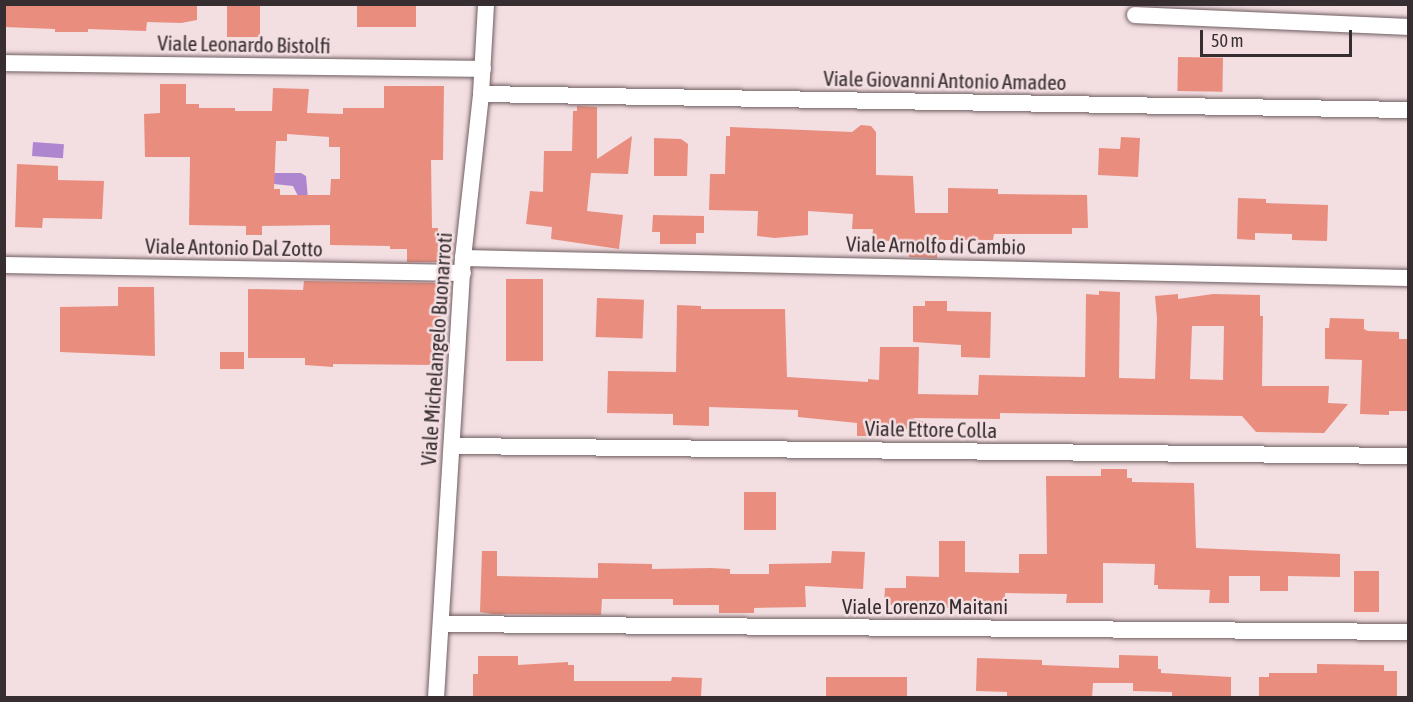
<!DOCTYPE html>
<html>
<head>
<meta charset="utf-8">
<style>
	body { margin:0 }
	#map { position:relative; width:1413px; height:702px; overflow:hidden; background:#f3dee2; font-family:"Asap Condensed",sans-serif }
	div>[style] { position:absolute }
	.water>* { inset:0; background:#ae86d0; transform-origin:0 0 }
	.building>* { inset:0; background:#e98e7e; transform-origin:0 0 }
	.roads { filter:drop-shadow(0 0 2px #6f5e61) drop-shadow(0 0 2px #6f5e61) }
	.minor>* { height:16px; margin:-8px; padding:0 8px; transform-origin:8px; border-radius:8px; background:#fff }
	span { translate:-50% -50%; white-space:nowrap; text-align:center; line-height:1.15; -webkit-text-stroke:5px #f3dee2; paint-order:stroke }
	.street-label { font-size:21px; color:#362e30 }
	.frame { position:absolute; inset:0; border:6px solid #362e30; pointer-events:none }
	.scale { position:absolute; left:1200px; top:30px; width:152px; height:27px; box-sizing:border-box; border:3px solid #362e30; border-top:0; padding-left:8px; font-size:18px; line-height:21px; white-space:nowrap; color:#362e30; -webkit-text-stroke:4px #f3dee2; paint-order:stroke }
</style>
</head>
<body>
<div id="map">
	<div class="water">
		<div style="left:33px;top:142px;width:31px;height:14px;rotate:4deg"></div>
		<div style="clip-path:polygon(273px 173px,301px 173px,306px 176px,308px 199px,299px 198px,293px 186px,274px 184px)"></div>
	</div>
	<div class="building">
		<div style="clip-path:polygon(4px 4px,197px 4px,197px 20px,181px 23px,147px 22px,146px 31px,88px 29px,88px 32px,55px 32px,55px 29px,4px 27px)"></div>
		<div style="left:227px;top:4px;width:33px;height:33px"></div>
		<div style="left:357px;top:4px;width:59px;height:23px"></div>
		<div style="left:1178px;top:57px;width:45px;height:34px;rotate:1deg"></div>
		<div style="clip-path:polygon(evenodd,160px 84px,186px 84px,186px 104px,199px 104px,199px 108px,235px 108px,235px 111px,272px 111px,273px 88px,309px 89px,307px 113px,343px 114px,343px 108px,384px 108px,384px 86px,444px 86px,443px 160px,431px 160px,432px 228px,438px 228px,438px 262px,407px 262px,407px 249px,390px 249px,390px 246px,330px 245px,330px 225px,262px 226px,262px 235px,246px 235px,246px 226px,189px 225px,190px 157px,145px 157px,144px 114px,160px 113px,160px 84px,287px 134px,329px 137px,329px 147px,340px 147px,340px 179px,331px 179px,330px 195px,280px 195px,280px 189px,274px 189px,276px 141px,287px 141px,287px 134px)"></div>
		<div style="clip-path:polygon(577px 106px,597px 107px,597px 159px,632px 136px,628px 174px,591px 173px,587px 211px,623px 215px,619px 249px,551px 239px,552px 227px,526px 224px,530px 191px,543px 192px,544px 151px,572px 151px,573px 111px,577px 111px)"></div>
		<div style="clip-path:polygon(861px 125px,871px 126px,876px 132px,876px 175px,913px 176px,915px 213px,948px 213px,948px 188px,998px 189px,998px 194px,1087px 195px,1088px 228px,1072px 228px,1072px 234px,994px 234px,993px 240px,937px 240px,937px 258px,909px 257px,909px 242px,872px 240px,873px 229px,852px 229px,853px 214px,808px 211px,808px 235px,775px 238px,757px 236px,758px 211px,709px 210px,710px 174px,725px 174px,726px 136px,730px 136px,730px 127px,852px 132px)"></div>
		<div style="clip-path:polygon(1121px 137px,1140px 138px,1138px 177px,1098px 175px,1099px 148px,1120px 149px)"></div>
		<div style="clip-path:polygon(654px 138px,681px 139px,688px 144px,687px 176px,654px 176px)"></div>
		<div style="clip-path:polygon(17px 164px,58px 166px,58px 180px,104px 181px,102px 219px,43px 218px,42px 228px,15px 227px)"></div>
		<div style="clip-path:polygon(1238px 198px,1266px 199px,1266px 203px,1328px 205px,1327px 241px,1292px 240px,1292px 234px,1255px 233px,1255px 240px,1237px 239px)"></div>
		<div style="clip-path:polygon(653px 215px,704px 216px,704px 233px,696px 233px,696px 244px,660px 244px,660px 232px,652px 232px)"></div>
		<div style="left:506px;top:279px;width:37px;height:82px"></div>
		<div style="clip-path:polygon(304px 281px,438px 283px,438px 286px,444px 286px,437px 365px,333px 364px,333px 367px,305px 365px,305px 358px,248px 358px,248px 289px,303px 290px)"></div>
		<div style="clip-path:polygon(118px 287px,154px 287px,155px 356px,60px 352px,60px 307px,118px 306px)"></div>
		<div style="clip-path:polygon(evenodd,1099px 291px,1120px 292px,1119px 378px,1155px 379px,1157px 319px,1155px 296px,1178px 294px,1178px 299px,1213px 294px,1260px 295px,1260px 316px,1263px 316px,1262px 386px,1329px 386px,1328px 403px,1348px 404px,1324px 433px,1256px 432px,1242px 416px,1000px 413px,1000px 419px,912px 418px,937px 426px,936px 430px,903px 429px,903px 432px,882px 431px,882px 436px,857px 436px,857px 423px,798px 417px,798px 410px,709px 407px,709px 426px,673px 425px,673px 414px,607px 413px,608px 371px,676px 372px,677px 305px,701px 306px,701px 309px,785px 309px,787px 377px,868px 382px,868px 379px,879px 380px,880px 347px,919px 347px,918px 394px,978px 395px,979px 375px,1085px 377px,1086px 294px,1099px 295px,1099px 291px,1192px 326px,1224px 326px,1223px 380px,1190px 379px,1192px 326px)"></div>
		<div style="left:597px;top:298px;width:47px;height:39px;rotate:2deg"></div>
		<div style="clip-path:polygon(925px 301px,947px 301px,947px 311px,991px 312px,990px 358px,961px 357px,961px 345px,913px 342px,913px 306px,925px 306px)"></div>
		<div style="clip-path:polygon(1330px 318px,1364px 319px,1364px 329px,1368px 331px,1399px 332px,1399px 339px,1408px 339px,1408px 411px,1389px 411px,1389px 415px,1360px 414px,1362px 360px,1325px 359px,1325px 328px,1329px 328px)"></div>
		<div style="left:220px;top:352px;width:24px;height:17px"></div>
		<div style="clip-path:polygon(1101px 469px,1127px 469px,1127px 478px,1132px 478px,1132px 482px,1194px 483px,1196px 548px,1340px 554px,1340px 577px,1288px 576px,1288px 591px,1260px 591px,1260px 576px,1229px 576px,1229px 603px,1209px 603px,1210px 590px,1158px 589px,1158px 585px,1154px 585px,1155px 564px,1103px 563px,1103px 603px,1066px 603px,1067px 594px,1005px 593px,1005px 613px,971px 613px,971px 609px,907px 606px,907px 615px,892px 615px,892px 605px,884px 605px,885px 588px,906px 588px,906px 576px,939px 577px,939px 541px,965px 541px,965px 572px,1019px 573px,1019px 554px,1047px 554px,1046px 476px,1101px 476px)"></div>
		<div style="left:744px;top:492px;width:32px;height:38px"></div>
		<div style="clip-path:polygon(482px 551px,497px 551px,497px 576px,598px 578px,598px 563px,652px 564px,652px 569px,711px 568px,730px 569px,730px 574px,769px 574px,769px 564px,831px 563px,832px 551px,865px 552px,863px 589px,805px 586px,806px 607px,754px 608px,754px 613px,719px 613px,719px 605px,673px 605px,673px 599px,602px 599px,601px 615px,493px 614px,480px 612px)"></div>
		<div style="left:1354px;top:571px;width:25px;height:41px"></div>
		<div style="clip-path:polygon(1119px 655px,1158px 656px,1158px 669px,1161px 669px,1161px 673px,1231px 677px,1231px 698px,1172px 698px,1172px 692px,1133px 691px,1133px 683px,1093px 683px,1092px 698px,1007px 698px,1007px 692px,976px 691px,977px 658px,1042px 660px,1042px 665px,1119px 668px)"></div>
		<div style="clip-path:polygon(478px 656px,518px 656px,518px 665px,568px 662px,568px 665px,574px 665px,574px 681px,671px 681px,672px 677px,702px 678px,701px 698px,473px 698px,473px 674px,478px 674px)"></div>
		<div style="clip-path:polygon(1317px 664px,1384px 665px,1384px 671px,1397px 671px,1397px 698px,1259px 698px,1259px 677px,1269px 677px,1269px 673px,1317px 673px)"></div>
		<div style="left:826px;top:677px;width:81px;height:21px"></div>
	</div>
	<div class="roads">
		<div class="minor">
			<div style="left:1135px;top:15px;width:273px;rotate:2.5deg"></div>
			<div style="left:4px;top:63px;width:479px;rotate:0.7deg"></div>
			<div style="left:481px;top:94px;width:927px;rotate:0.99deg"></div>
			<div style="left:463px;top:258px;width:945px;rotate:1.21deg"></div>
			<div style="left:4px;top:265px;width:459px;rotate:1deg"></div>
			<div style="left:452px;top:446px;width:956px;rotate:0.6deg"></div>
			<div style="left:442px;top:624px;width:966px;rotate:0.47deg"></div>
			<div style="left:436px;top:698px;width:441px;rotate:-86.5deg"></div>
			<div style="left:463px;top:258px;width:165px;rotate:-83.7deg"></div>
			<div style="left:481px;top:94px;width:90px;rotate:-86.8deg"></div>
		</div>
	</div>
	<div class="street-label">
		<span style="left:244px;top:44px;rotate:1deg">Viale Leonardo Bistolfi</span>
		<span style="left:945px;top:80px;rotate:1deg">Viale Giovanni Antonio Amadeo</span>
		<span style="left:936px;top:245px;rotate:1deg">Viale Arnolfo di Cambio</span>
		<span style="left:234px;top:247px;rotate:1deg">Viale Antonio Dal Zotto</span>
		<span style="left:436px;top:349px;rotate:-86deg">Viale Michelangelo Buonarroti</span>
		<span style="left:931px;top:429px;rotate:1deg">Viale Ettore Colla</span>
		<span style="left:925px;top:606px">Viale Lorenzo Maitani</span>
	</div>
	<div class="frame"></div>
	<div class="scale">50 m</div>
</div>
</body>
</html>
